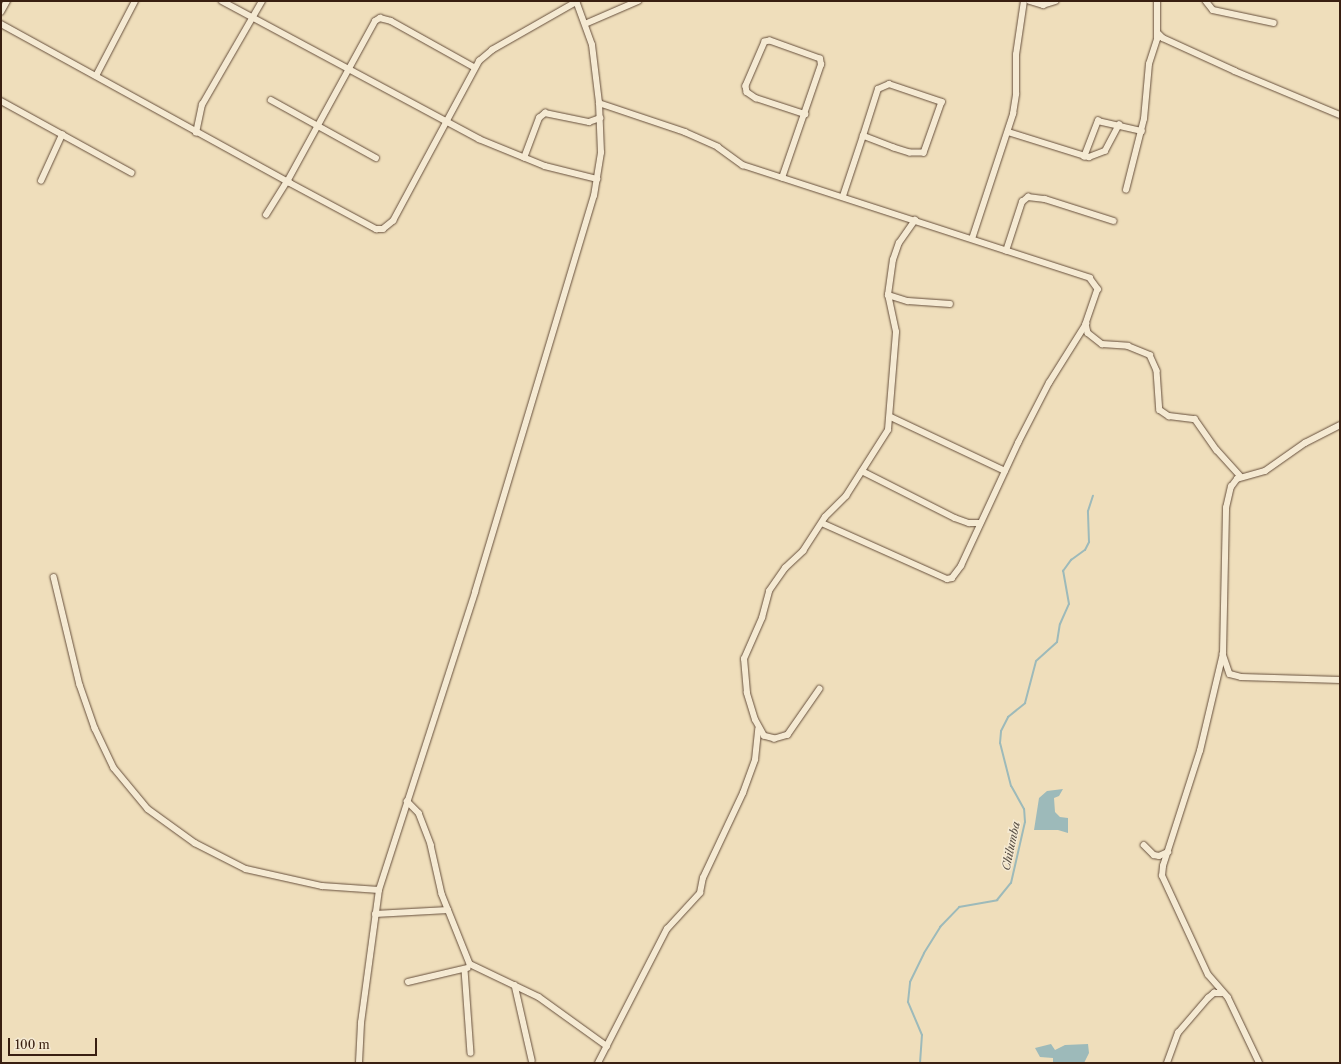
<!DOCTYPE html>
<html>
<head>
<meta charset="utf-8">
<style>
	body { margin:0 }
	#map { position:relative; width:1341px; height:1064px; overflow:hidden; background:#efdebb; font-family:"Libre Caslon Text",serif }
	div>[style] { position:absolute }
	.water>* { inset:0; background:#9dbaba }
	.stream>* { height:2px; margin:-1px; padding:0 1px; transform-origin:1px; border-radius:1px; background:#9dbaba }
	.roads { filter:drop-shadow(0 0 1px #664f3c) drop-shadow(0 0 1px #664f3c) }
	.minor>* { height:5.5px; margin:-2.75px; padding:0 2.75px; transform-origin:2.75px; border-radius:2.75px; background:#f5ead3 }
	span { translate:-50% -50%; white-space:nowrap; text-align:center; line-height:1.15; -webkit-text-stroke:3px #f5ead3; paint-order:stroke }
	.water-label { font-size:11px; color:#574e44; font-style:italic }
	.frame { position:absolute; inset:0; border:2px solid #391f11; pointer-events:none }
	.scale { position:absolute; left:8px; top:1038px; width:89px; height:18px; box-sizing:border-box; border:2px solid #391f11; border-top:0; padding-left:5px; font-size:12px; line-height:14px; white-space:nowrap; color:#391f11; -webkit-text-stroke:3px #f5ead3; paint-order:stroke }
</style>
</head>
<body>
<div id="map">
	<div class="water">
		<div style="clip-path:polygon(1063px 789px,1059px 796px,1054px 798px,1055px 812px,1060px 817px,1068px 818px,1068px 833px,1058px 830px,1034px 830px,1039px 798px,1047px 791px)"></div>
		<div style="clip-path:polygon(1051px 1044px,1055px 1050px,1065px 1045px,1088px 1044px,1089px 1053px,1084px 1063px,1053px 1063px,1053px 1058px,1040px 1057px,1035px 1048px)"></div>
	</div>
	<div class="stream">
		<div style="left:920px;top:1063px;width:28px;rotate:-86deg"></div>
		<div style="left:922px;top:1035px;width:36px;rotate:-113deg"></div>
		<div style="left:908px;top:1002px;width:20px;rotate:-84deg"></div>
		<div style="left:910px;top:982px;width:32px;rotate:-64deg"></div>
		<div style="left:924px;top:953px;width:31px;rotate:-58deg"></div>
		<div style="left:940px;top:927px;width:28px;rotate:-46deg"></div>
		<div style="left:959px;top:907px;width:39px;rotate:-10deg"></div>
		<div style="left:997px;top:900px;width:22px;rotate:-51deg"></div>
		<div style="left:1011px;top:883px;width:63px;rotate:-77.1deg"></div>
		<div style="left:1025px;top:822px;width:13px;rotate:-94deg"></div>
		<div style="left:1024px;top:809px;width:26px;rotate:-119deg"></div>
		<div style="left:1011px;top:786px;width:44px;rotate:-104.3deg"></div>
		<div style="left:1000px;top:743px;width:12px;rotate:-85deg"></div>
		<div style="left:1001px;top:731px;width:16px;rotate:-63deg"></div>
		<div style="left:1008px;top:717px;width:22px;rotate:-39deg"></div>
		<div style="left:1025px;top:703px;width:43px;rotate:-75.3deg"></div>
		<div style="left:1036px;top:661px;width:28px;rotate:-42deg"></div>
		<div style="left:1057px;top:642px;width:18px;rotate:-81deg"></div>
		<div style="left:1060px;top:624px;width:22px;rotate:-66deg"></div>
		<div style="left:1069px;top:604px;width:34px;rotate:-100deg"></div>
		<div style="left:1063px;top:571px;width:14px;rotate:-54deg"></div>
		<div style="left:1071px;top:560px;width:17px;rotate:-36deg"></div>
		<div style="left:1085px;top:550px;width:9px;rotate:-63deg"></div>
		<div style="left:1089px;top:542px;width:31px;rotate:-92deg"></div>
		<div style="left:1088px;top:511px;width:16px;rotate:-72deg"></div>
	</div>
	<div class="roads">
		<div class="minor">
			<div style="left:222px;top:1px;width:292px;rotate:28.2deg"></div>
			<div style="left:479px;top:139px;width:71px;rotate:22.2deg"></div>
			<div style="left:545px;top:166px;width:54px;rotate:14deg"></div>
			<div style="left:1030px;top:1px;width:14px;rotate:17deg"></div>
			<div style="left:1043px;top:5px;width:13px;rotate:-18deg"></div>
			<div style="left:1206px;top:1px;width:11px;rotate:52deg"></div>
			<div style="left:1213px;top:10px;width:62px;rotate:12deg"></div>
			<div style="left:1px;top:12px;width:13px;rotate:-61deg"></div>
			<div style="left:1px;top:24px;width:330px;rotate:28.8deg"></div>
			<div style="left:290px;top:183px;width:98px;rotate:28.1deg"></div>
			<div style="left:376px;top:229px;width:7px"></div>
			<div style="left:383px;top:229px;width:13px;rotate:-39deg"></div>
			<div style="left:393px;top:221px;width:182px;rotate:-61.7deg"></div>
			<div style="left:479px;top:61px;width:17px;rotate:-40deg"></div>
			<div style="left:492px;top:50px;width:97px;rotate:-29.7deg"></div>
			<div style="left:585px;top:24px;width:58px;rotate:-23.5deg"></div>
			<div style="left:1158px;top:33px;width:7px;rotate:45deg"></div>
			<div style="left:1163px;top:38px;width:79px;rotate:24.6deg"></div>
			<div style="left:1235px;top:71px;width:114px;rotate:22.7deg"></div>
			<div style="left:96px;top:76px;width:85px;rotate:-62.5deg"></div>
			<div style="left:271px;top:100px;width:120px;rotate:28.9deg"></div>
			<div style="left:1px;top:101px;width:149px;rotate:28.8deg"></div>
			<div style="left:599px;top:103px;width:91px;rotate:18.6deg"></div>
			<div style="left:685px;top:132px;width:36px;rotate:24deg"></div>
			<div style="left:718px;top:147px;width:31px;rotate:36deg"></div>
			<div style="left:743px;top:165px;width:365px;rotate:18deg"></div>
			<div style="left:1090px;top:278px;width:14px;rotate:54deg"></div>
			<div style="left:1098px;top:289px;width:37px;rotate:109deg"></div>
			<div style="left:1086px;top:324px;width:9px;rotate:77deg"></div>
			<div style="left:1088px;top:333px;width:18px;rotate:38deg"></div>
			<div style="left:1102px;top:344px;width:26px;rotate:4deg"></div>
			<div style="left:1128px;top:346px;width:24px;rotate:22deg"></div>
			<div style="left:1150px;top:355px;width:17px;rotate:66deg"></div>
			<div style="left:1157px;top:371px;width:39px;rotate:86deg"></div>
			<div style="left:1160px;top:410px;width:11px;rotate:34deg"></div>
			<div style="left:1169px;top:416px;width:26px;rotate:7deg"></div>
			<div style="left:1195px;top:419px;width:38px;rotate:55deg"></div>
			<div style="left:1217px;top:450px;width:36px;rotate:48deg"></div>
			<div style="left:1008px;top:132px;width:85px;rotate:17.2deg"></div>
			<div style="left:1089px;top:157px;width:17px;rotate:-21deg"></div>
			<div style="left:1105px;top:151px;width:30px;rotate:-62deg"></div>
			<div style="left:196px;top:133px;width:29px;rotate:-78deg"></div>
			<div style="left:202px;top:105px;width:120px;rotate:-60deg"></div>
			<div style="left:1084px;top:157px;width:39px;rotate:-69deg"></div>
			<div style="left:1098px;top:121px;width:45px;rotate:12.8deg"></div>
			<div style="left:524px;top:158px;width:43px;rotate:-69.4deg"></div>
			<div style="left:539px;top:118px;width:8px;rotate:-40deg"></div>
			<div style="left:545px;top:113px;width:45px;rotate:11.6deg"></div>
			<div style="left:589px;top:122px;width:12px;rotate:-20deg"></div>
			<div style="left:782px;top:178px;width:120px;rotate:-71deg"></div>
			<div style="left:821px;top:65px;width:6px;rotate:-99deg"></div>
			<div style="left:820px;top:59px;width:53px;rotate:-160.2deg"></div>
			<div style="left:770px;top:41px;width:5px;rotate:169deg"></div>
			<div style="left:765px;top:42px;width:48px;rotate:113.4deg"></div>
			<div style="left:746px;top:86px;width:6px;rotate:81deg"></div>
			<div style="left:747px;top:92px;width:11px;rotate:34deg"></div>
			<div style="left:756px;top:98px;width:52px;rotate:18.1deg"></div>
			<div style="left:41px;top:181px;width:51px;rotate:-65.5deg"></div>
			<div style="left:1126px;top:190px;width:73px;rotate:-75.8deg"></div>
			<div style="left:1144px;top:119px;width:55px;rotate:-84.8deg"></div>
			<div style="left:1149px;top:64px;width:26px;rotate:-72deg"></div>
			<div style="left:1157px;top:39px;width:38px;rotate:-90deg"></div>
			<div style="left:843px;top:196px;width:63px;rotate:-71.6deg"></div>
			<div style="left:863px;top:136px;width:49px;rotate:-72.3deg"></div>
			<div style="left:878px;top:89px;width:12px;rotate:-24deg"></div>
			<div style="left:889px;top:84px;width:56px;rotate:18.8deg"></div>
			<div style="left:942px;top:102px;width:54px;rotate:109.4deg"></div>
			<div style="left:924px;top:153px;width:14px;rotate:180deg"></div>
			<div style="left:910px;top:153px;width:17px;rotate:-163deg"></div>
			<div style="left:894px;top:148px;width:33px;rotate:-159deg"></div>
			<div style="left:266px;top:215px;width:39px;rotate:-58deg"></div>
			<div style="left:287px;top:182px;width:183px;rotate:-61.3deg"></div>
			<div style="left:375px;top:21px;width:6px;rotate:-31deg"></div>
			<div style="left:380px;top:18px;width:11px;rotate:15deg"></div>
			<div style="left:391px;top:21px;width:95px;rotate:29deg"></div>
			<div style="left:972px;top:239px;width:132px;rotate:-71.8deg"></div>
			<div style="left:1013px;top:114px;width:20px;rotate:-81deg"></div>
			<div style="left:1016px;top:94px;width:39px;rotate:-90deg"></div>
			<div style="left:1016px;top:55px;width:55px;rotate:-81.6deg"></div>
			<div style="left:1006px;top:251px;width:52px;rotate:-71.9deg"></div>
			<div style="left:1022px;top:202px;width:8px;rotate:-40deg"></div>
			<div style="left:1028px;top:197px;width:17px;rotate:7deg"></div>
			<div style="left:1045px;top:199px;width:72px;rotate:17.7deg"></div>
			<div style="left:888px;top:295px;width:21px;rotate:17deg"></div>
			<div style="left:908px;top:301px;width:42px;rotate:4.1deg"></div>
			<div style="left:891px;top:417px;width:126px;rotate:25.3deg"></div>
			<div style="left:862px;top:471px;width:104px;rotate:26.8deg"></div>
			<div style="left:955px;top:518px;width:15px;rotate:20deg"></div>
			<div style="left:969px;top:523px;width:11px"></div>
			<div style="left:822px;top:523px;width:137px;rotate:24.1deg"></div>
			<div style="left:947px;top:579px;width:5px;rotate:-11deg"></div>
			<div style="left:952px;top:578px;width:15px;rotate:-53deg"></div>
			<div style="left:961px;top:566px;width:136px;rotate:-65.1deg"></div>
			<div style="left:1018px;top:443px;width:68px;rotate:-62.7deg"></div>
			<div style="left:1049px;top:383px;width:70px;rotate:-57.9deg"></div>
			<div style="left:54px;top:577px;width:111px;rotate:76.5deg"></div>
			<div style="left:80px;top:685px;width:46px;rotate:70.8deg"></div>
			<div style="left:95px;top:728px;width:44px;rotate:64.6deg"></div>
			<div style="left:114px;top:768px;width:53px;rotate:50.3deg"></div>
			<div style="left:148px;top:809px;width:58px;rotate:35.9deg"></div>
			<div style="left:195px;top:843px;width:57px;rotate:27deg"></div>
			<div style="left:246px;top:869px;width:78px;rotate:12.6deg"></div>
			<div style="left:322px;top:886px;width:57px;rotate:4deg"></div>
			<div style="left:1223px;top:654px;width:21px;rotate:71deg"></div>
			<div style="left:1230px;top:674px;width:11px;rotate:15deg"></div>
			<div style="left:1241px;top:677px;width:99px;rotate:1.7deg"></div>
			<div style="left:820px;top:689px;width:56px;rotate:124.8deg"></div>
			<div style="left:788px;top:735px;width:14px;rotate:163deg"></div>
			<div style="left:775px;top:739px;width:11px;rotate:-165deg"></div>
			<div style="left:764px;top:736px;width:18px;rotate:-119deg"></div>
			<div style="left:755px;top:720px;width:28px;rotate:-107deg"></div>
			<div style="left:747px;top:693px;width:34px;rotate:-95deg"></div>
			<div style="left:744px;top:659px;width:45px;rotate:-66.3deg"></div>
			<div style="left:762px;top:618px;width:28px;rotate:-75deg"></div>
			<div style="left:769px;top:591px;width:28px;rotate:-55deg"></div>
			<div style="left:785px;top:568px;width:25px;rotate:-43deg"></div>
			<div style="left:803px;top:551px;width:40px;rotate:-57.1deg"></div>
			<div style="left:825px;top:517px;width:30px;rotate:-45deg"></div>
			<div style="left:846px;top:496px;width:78px;rotate:-57.5deg"></div>
			<div style="left:888px;top:430px;width:98px;rotate:-85.3deg"></div>
			<div style="left:896px;top:332px;width:38px;rotate:-102deg"></div>
			<div style="left:888px;top:295px;width:35px;rotate:-82deg"></div>
			<div style="left:893px;top:260px;width:18px;rotate:-71deg"></div>
			<div style="left:899px;top:243px;width:28px;rotate:-55deg"></div>
			<div style="left:407px;top:801px;width:17px;rotate:45deg"></div>
			<div style="left:419px;top:813px;width:34px;rotate:69deg"></div>
			<div style="left:431px;top:845px;width:50px;rotate:77.3deg"></div>
			<div style="left:442px;top:894px;width:75px;rotate:68.2deg"></div>
			<div style="left:470px;top:964px;width:76px;rotate:25.6deg"></div>
			<div style="left:539px;top:997px;width:84px;rotate:35.8deg"></div>
			<div style="left:1144px;top:845px;width:14px;rotate:45deg"></div>
			<div style="left:1154px;top:855px;width:5px;rotate:11deg"></div>
			<div style="left:1159px;top:856px;width:10px;rotate:-24deg"></div>
			<div style="left:375px;top:914px;width:73px;rotate:-3.1deg"></div>
			<div style="left:465px;top:970px;width:83px;rotate:85.9deg"></div>
			<div style="left:408px;top:982px;width:61px;rotate:-13.3deg"></div>
			<div style="left:515px;top:985px;width:77px;rotate:77.2deg"></div>
			<div style="left:359px;top:1063px;width:40px;rotate:-87.1deg"></div>
			<div style="left:361px;top:1023px;width:134px;rotate:-82.3deg"></div>
			<div style="left:379px;top:890px;width:313px;rotate:-72.1deg"></div>
			<div style="left:475px;top:592px;width:413px;rotate:-73.3deg"></div>
			<div style="left:594px;top:196px;width:44px;rotate:-80.8deg"></div>
			<div style="left:601px;top:153px;width:50px;rotate:-92.3deg"></div>
			<div style="left:599px;top:103px;width:58px;rotate:-96.9deg"></div>
			<div style="left:592px;top:45px;width:47px;rotate:-110deg"></div>
			<div style="left:598px;top:1063px;width:151px;rotate:-62.8deg"></div>
			<div style="left:667px;top:929px;width:49px;rotate:-47.5deg"></div>
			<div style="left:700px;top:893px;width:15px;rotate:-79deg"></div>
			<div style="left:703px;top:878px;width:94px;rotate:-64.8deg"></div>
			<div style="left:743px;top:793px;width:35px;rotate:-70deg"></div>
			<div style="left:755px;top:760px;width:31px;rotate:-84deg"></div>
			<div style="left:1167px;top:1063px;width:32px;rotate:-70deg"></div>
			<div style="left:1178px;top:1033px;width:46px;rotate:-49.4deg"></div>
			<div style="left:1208px;top:998px;width:8px;rotate:-40deg"></div>
			<div style="left:1214px;top:993px;width:8px"></div>
			<div style="left:1259px;top:1063px;width:72px;rotate:-115.5deg"></div>
			<div style="left:1228px;top:998px;width:30px;rotate:-131deg"></div>
			<div style="left:1208px;top:975px;width:109px;rotate:-114.9deg"></div>
			<div style="left:1162px;top:876px;width:10px;rotate:-84deg"></div>
			<div style="left:1163px;top:866px;width:121px;rotate:-72.2deg"></div>
			<div style="left:1200px;top:751px;width:100px;rotate:-76.7deg"></div>
			<div style="left:1223px;top:654px;width:146px;rotate:-88.8deg"></div>
			<div style="left:1226px;top:508px;width:22px;rotate:-77deg"></div>
			<div style="left:1231px;top:487px;width:10px;rotate:-53deg"></div>
			<div style="left:1237px;top:479px;width:29px;rotate:-16deg"></div>
			<div style="left:1265px;top:471px;width:49px;rotate:-35deg"></div>
			<div style="left:1305px;top:443px;width:39px;rotate:-27deg"></div>
		</div>
	</div>
	<div class="water-label">
		<span style="left:1011px;top:846px;rotate:-78deg">Chilumba</span>
	</div>
	<div class="frame"></div>
	<div class="scale">100 m</div>
</div>
</body>
</html>
